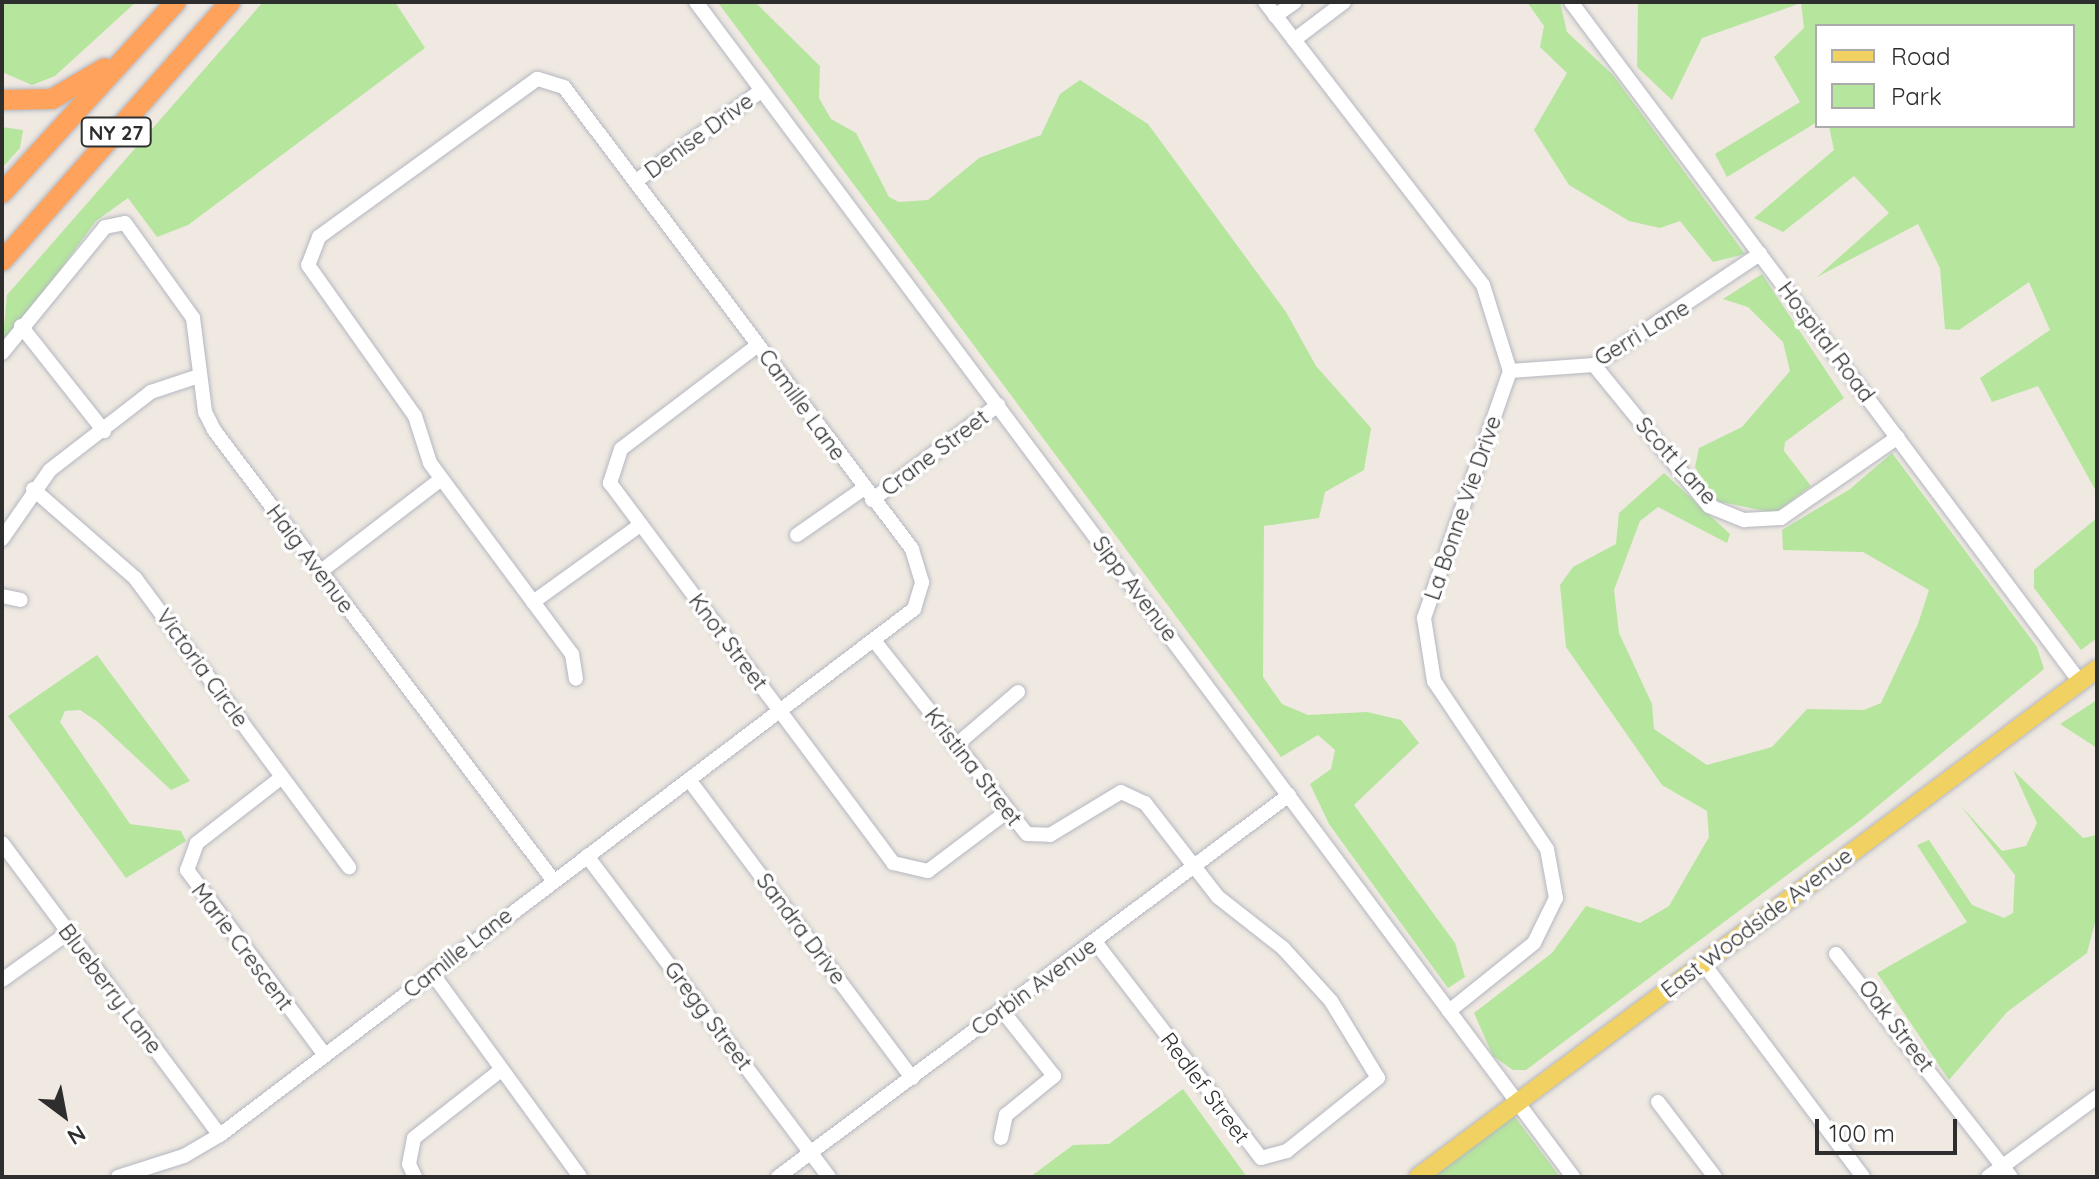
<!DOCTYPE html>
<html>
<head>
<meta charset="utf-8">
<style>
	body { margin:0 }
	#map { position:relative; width:2099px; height:1179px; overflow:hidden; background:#efe9e1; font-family:Quicksand,sans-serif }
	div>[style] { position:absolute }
	.green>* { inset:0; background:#b6e59e }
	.roads { filter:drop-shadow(0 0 2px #b4b7c1) drop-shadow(0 0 2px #b4b7c1) }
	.minor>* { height:14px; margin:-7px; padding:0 7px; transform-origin:7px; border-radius:7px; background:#fff }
	.major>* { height:18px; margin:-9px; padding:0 9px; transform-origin:9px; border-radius:9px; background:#f2d163 }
	.highway>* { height:20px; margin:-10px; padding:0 10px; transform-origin:10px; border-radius:10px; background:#ffa35c }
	span { translate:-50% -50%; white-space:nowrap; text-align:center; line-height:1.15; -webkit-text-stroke:7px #fff; paint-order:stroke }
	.shield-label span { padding:2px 6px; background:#fff; border:2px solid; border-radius:6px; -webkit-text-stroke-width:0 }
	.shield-label { font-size:20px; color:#2e2e2e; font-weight:700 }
	.street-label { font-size:22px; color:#2e2e2e }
	.frame { position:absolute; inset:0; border:4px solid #2e2e2e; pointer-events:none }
	.legend { position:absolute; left:1815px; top:24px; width:260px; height:104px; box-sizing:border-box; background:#fff; border:2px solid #ababab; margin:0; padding:10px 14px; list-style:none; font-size:24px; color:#2e2e2e }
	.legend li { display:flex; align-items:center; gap:16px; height:40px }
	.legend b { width:40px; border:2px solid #ababab }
	.north { position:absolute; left:24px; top:1075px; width:80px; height:80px; -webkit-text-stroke:6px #fff; paint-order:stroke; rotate:148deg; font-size:22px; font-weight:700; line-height:32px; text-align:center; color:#2e2e2e }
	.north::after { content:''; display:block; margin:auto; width:28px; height:36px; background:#2e2e2e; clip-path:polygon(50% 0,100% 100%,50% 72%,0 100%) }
	.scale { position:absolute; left:1815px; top:1119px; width:142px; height:36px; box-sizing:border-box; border:4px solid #2e2e2e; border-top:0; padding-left:10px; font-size:24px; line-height:28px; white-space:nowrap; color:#2e2e2e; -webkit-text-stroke:6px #fff; paint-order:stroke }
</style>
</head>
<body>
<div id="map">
	<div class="green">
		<div style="clip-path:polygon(2px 2px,136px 2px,55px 76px,32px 85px,2px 72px)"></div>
		<div style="clip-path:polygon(263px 2px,395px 2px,425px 48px,188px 225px,157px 237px,128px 198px,96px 221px,2px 348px,7px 295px)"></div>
		<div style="clip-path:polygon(755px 2px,820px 66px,819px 98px,831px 119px,856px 133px,889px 197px,899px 202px,928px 200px,979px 158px,1041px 135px,1060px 94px,1080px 80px,1148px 124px,1286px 312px,1316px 366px,1371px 428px,1364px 470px,1325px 492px,1319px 518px,1264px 526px,1263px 677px,1282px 704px,1308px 715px,1367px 712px,1401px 720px,1419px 743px,1354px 805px,1455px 943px,1465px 977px,1448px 988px,1329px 824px,1310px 784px,1331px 769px,1335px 750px,1318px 735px,1281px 757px,719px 4px)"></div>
		<div style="clip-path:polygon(1527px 2px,1560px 2px,1567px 32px,1613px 75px,1745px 254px,1713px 262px,1680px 221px,1660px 228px,1629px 221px,1569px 185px,1534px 130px,1567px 73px,1540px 47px,1544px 26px)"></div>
		<div style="clip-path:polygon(1701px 2px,2097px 2px,2097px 493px,2038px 386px,1992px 402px,1980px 378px,2050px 330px,2029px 282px,1959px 330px,1945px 329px,1940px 268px,1918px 224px,1817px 277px,1889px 213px,1854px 176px,1783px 232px,1754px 218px,1834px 150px,1829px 126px,2073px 126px,2073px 26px,1817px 26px,1817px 122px,1727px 177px,1715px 154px,1800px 102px,1774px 57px,1804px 28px,1801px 3px,1702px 38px,1672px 100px,1637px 67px,1638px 4px)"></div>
		<div style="clip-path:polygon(2px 127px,23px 130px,20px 148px,2px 168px)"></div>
		<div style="clip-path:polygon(1762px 274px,1844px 398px,1785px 442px,1784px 451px,1811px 486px,1775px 513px,1716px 501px,1695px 467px,1699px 448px,1742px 427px,1790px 371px,1783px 342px,1748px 307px,1723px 299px)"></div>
		<div style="clip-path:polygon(1892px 453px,2037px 647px,2044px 669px,1862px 819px,1526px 1070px,1513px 1070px,1493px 1056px,1474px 1013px,1552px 953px,1586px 906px,1640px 923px,1669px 906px,1709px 837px,1707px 811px,1662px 785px,1566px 647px,1560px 585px,1573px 567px,1616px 544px,1619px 513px,1664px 473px,1730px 534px,1727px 543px,1658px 507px,1640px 521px,1614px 590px,1619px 633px,1652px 704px,1654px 729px,1707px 765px,1772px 747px,1807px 709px,1864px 710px,1881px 703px,1918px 624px,1929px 590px,1863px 552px,1783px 550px,1782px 530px,1850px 489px)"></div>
		<div style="clip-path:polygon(2097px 518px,2097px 638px,2081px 650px,2034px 588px,2034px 570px)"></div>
		<div style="clip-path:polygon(97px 655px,190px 781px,171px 790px,98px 722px,80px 710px,65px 711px,60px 722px,130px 824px,181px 831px,186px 841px,126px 878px,8px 716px)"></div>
		<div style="clip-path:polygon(2097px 700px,2097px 748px,2060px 724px)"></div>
		<div style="clip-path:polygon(2013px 770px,2083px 838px,2097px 835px,2097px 915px,2087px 953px,2007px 1012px,1949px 1080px,1877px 973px,1967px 922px,1917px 845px,1929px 840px,1972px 905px,2004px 918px,2013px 913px,2015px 875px,1960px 805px,2002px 851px,2026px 846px,2037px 823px)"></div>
		<div style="clip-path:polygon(1183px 1089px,1247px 1177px,1030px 1177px,1073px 1145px,1109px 1144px)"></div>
		<div style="clip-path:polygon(1512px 1113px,1560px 1177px,1428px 1177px)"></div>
	</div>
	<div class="roads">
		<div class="minor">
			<div style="left:696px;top:2px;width:1466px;rotate:53.26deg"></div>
			<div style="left:1265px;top:2px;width:357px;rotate:52.4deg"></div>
			<div style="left:1483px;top:285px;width:90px;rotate:72.6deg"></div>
			<div style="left:1510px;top:371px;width:262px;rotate:109.2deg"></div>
			<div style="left:1424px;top:618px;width:64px;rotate:81deg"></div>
			<div style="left:1434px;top:681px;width:202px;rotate:56.1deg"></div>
			<div style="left:1547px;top:849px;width:50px;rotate:79.6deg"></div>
			<div style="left:1556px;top:898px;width:50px;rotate:116.1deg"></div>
			<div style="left:1534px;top:943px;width:109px;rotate:141.3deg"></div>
			<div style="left:1571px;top:2px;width:849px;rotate:53.18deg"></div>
			<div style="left:1275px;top:16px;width:24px;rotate:-35deg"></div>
			<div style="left:1294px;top:40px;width:63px;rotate:-37.2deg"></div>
			<div style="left:636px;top:181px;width:155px;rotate:-35.8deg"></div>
			<div style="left:21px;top:326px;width:134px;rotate:51.7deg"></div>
			<div style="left:758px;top:345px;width:172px;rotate:142.8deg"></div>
			<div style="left:621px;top:449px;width:36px;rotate:108deg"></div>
			<div style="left:610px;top:483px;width:474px;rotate:53.3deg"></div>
			<div style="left:893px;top:863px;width:36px;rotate:13deg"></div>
			<div style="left:928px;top:871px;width:95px;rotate:-36.9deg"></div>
			<div style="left:2px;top:353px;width:163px;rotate:-50.7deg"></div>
			<div style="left:105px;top:227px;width:20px;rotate:-11deg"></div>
			<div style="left:125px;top:223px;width:117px;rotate:54.4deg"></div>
			<div style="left:193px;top:318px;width:95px;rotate:82.7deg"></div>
			<div style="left:205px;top:412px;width:20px;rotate:63deg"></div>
			<div style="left:214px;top:430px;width:563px;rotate:53.01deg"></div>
			<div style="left:1594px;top:365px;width:182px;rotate:50.8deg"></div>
			<div style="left:1709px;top:506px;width:38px;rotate:22deg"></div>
			<div style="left:1744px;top:520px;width:37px;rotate:-3deg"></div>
			<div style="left:1781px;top:518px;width:142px;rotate:-34.7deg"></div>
			<div style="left:1510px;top:371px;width:84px;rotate:-4.1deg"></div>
			<div style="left:1594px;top:365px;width:200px;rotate:-33.8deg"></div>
			<div style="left:33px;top:489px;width:135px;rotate:41.1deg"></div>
			<div style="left:135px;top:578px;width:360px;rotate:53.5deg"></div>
			<div style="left:872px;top:500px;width:158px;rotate:-37deg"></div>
			<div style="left:797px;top:535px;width:80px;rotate:-34.9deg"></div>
			<div style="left:2px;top:539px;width:84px;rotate:-55.2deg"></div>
			<div style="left:50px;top:470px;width:128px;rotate:-37.7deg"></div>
			<div style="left:151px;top:392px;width:51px;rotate:-18.4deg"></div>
			<div style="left:320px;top:572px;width:153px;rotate:-37.5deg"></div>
			<div style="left:2px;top:596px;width:19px;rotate:12deg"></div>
			<div style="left:533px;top:602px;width:132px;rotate:-35.7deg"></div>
			<div style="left:876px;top:643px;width:243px;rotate:51.7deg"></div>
			<div style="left:1027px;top:834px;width:23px;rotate:2deg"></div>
			<div style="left:1050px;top:835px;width:83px;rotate:-31.2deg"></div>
			<div style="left:1121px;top:792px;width:26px;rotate:25deg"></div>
			<div style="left:1145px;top:803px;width:119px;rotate:52.2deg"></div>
			<div style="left:1218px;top:897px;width:83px;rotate:38.1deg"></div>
			<div style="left:1283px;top:948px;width:72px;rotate:47.8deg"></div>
			<div style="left:1331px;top:1001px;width:90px;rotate:58.6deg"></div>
			<div style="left:1378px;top:1078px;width:117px;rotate:141.3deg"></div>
			<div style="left:1287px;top:1151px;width:27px;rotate:165deg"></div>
			<div style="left:1261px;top:1158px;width:271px;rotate:-127.5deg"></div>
			<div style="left:955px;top:746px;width:83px;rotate:-40.6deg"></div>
			<div style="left:282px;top:777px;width:108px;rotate:142.2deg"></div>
			<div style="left:197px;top:843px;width:29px;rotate:110deg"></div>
			<div style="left:187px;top:870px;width:231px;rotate:53.3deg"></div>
			<div style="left:690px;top:781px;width:371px;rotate:53.2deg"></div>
			<div style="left:2px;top:843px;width:364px;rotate:53.3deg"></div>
			<div style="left:587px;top:856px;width:402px;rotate:53deg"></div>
			<div style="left:1836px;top:954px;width:283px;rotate:51.9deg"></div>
			<div style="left:1703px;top:963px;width:267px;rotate:53.2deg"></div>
			<div style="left:432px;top:973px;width:252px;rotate:54deg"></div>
			<div style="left:2px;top:980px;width:81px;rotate:-35.5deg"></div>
			<div style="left:1658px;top:1102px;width:94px;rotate:52.8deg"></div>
			<div style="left:1001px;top:1138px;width:24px;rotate:-78deg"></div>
			<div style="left:1006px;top:1115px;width:62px;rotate:-39.1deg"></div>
			<div style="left:1054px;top:1076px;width:85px;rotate:-128.3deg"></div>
			<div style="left:118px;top:1177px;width:69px;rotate:-17.7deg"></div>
			<div style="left:184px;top:1156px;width:42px;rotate:-30.3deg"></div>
			<div style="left:220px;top:1135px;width:871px;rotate:-37.16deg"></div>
			<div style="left:914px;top:609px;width:28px;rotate:-73deg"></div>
			<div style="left:922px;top:582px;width:34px;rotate:-107deg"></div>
			<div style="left:912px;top:549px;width:578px;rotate:-126.99deg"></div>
			<div style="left:564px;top:87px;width:28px;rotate:-163deg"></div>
			<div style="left:537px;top:79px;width:269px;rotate:144.1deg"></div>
			<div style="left:319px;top:237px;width:30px;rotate:111deg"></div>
			<div style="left:308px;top:265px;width:185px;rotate:54.7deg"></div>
			<div style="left:415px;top:416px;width:49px;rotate:72.3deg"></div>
			<div style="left:430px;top:463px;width:238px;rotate:53.4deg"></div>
			<div style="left:572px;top:654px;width:25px;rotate:81deg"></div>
			<div style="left:415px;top:1177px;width:14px;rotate:-115deg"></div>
			<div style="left:409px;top:1164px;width:26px;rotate:-79deg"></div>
			<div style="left:414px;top:1138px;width:110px;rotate:-38deg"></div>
			<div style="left:778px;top:1177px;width:638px;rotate:-36.78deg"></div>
			<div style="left:1988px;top:1177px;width:135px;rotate:-36.3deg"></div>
		</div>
		<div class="major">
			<div style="left:1418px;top:1177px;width:848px;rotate:-36.8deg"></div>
		</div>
		<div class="highway">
			<div style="left:2px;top:100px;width:50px;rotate:-1.1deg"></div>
			<div style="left:52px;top:99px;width:61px;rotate:-30.3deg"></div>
			<div style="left:2px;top:193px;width:258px;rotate:-47.7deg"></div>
			<div style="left:2px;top:261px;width:345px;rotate:-48.6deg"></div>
		</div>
	</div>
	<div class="shield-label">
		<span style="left:116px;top:132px">NY 27</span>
	</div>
	<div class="street-label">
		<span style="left:699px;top:136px;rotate:-36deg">Denise Drive</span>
		<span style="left:1642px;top:333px;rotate:-31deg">Gerri Lane</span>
		<span style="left:1826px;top:342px;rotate:53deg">Hospital Road</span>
		<span style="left:802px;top:405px;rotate:54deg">Camille Lane</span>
		<span style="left:935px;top:453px;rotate:-37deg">Crane Street</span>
		<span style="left:1676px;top:461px;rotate:48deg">Scott Lane</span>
		<span style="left:1463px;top:508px;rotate:-71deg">La Bonne Vie Drive</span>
		<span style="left:310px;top:559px;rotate:53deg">Haig Avenue</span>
		<span style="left:1135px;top:589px;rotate:53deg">Sipp Avenue</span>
		<span style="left:728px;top:642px;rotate:53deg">Knot Street</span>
		<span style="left:202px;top:668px;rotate:54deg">Victoria Circle</span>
		<span style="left:973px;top:767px;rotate:52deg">Kristina Street</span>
		<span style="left:1757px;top:923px;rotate:-37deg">East Woodside Avenue</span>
		<span style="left:801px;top:929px;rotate:53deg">Sandra Drive</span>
		<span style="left:242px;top:947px;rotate:53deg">Marie Crescent</span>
		<span style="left:458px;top:953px;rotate:-38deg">Camille Lane</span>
		<span style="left:1034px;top:987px;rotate:-36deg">Corbin Avenue</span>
		<span style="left:110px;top:989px;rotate:53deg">Blueberry Lane</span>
		<span style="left:708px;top:1016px;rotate:53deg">Gregg Street</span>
		<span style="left:1896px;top:1026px;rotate:53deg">Oak Street</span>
		<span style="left:1205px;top:1088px;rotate:53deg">Redlef Street</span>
	</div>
	<div class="frame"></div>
	<ul class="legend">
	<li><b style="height:10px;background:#f2d163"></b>Road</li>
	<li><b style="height:22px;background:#b6e59e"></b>Park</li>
	</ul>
	<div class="north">N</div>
	<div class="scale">100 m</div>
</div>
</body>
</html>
